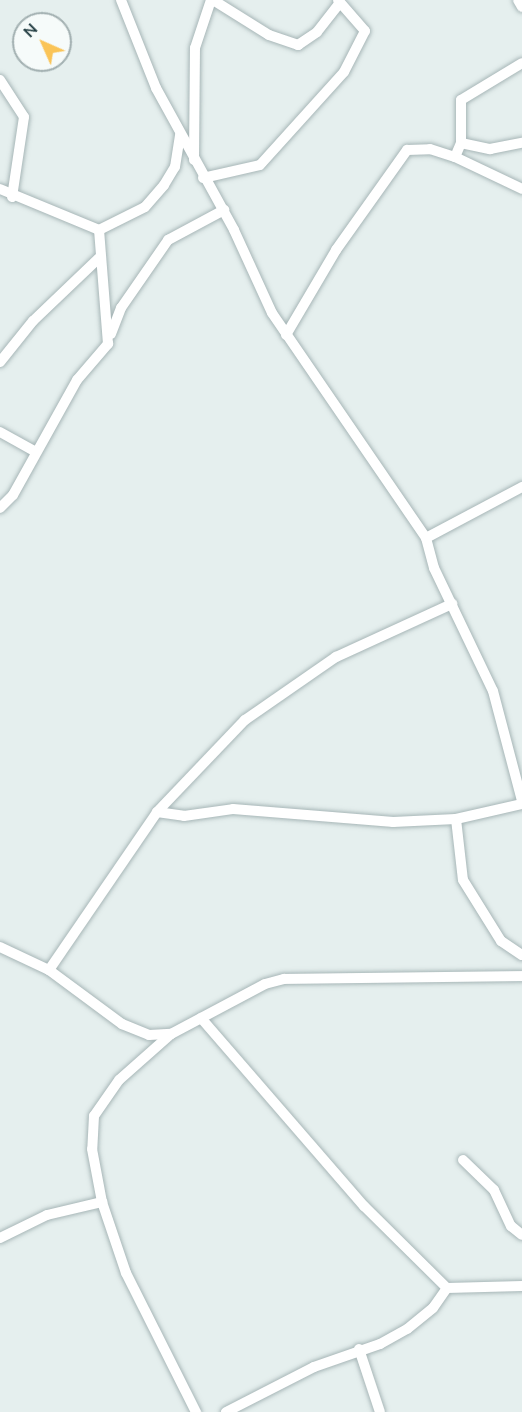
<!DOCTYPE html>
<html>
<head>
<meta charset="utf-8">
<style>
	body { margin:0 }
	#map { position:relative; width:522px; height:1412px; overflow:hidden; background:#e5efee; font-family:"Nunito Sans",sans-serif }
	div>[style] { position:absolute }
	.roads { filter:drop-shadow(0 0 2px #a7b6b7) drop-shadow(0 0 2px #a7b6b7) }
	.minor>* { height:10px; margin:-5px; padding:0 5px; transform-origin:5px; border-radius:5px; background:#fff }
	span { translate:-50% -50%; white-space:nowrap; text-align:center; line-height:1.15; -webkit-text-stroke:4.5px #f6fbfa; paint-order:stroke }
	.north { position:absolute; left:12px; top:12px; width:60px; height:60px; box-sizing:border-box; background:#f6fbfa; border:2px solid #a1afb0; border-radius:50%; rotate:315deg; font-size:16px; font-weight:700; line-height:24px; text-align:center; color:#223d42 }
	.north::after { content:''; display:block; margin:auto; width:21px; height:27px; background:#fac457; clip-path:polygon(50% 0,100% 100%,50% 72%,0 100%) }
</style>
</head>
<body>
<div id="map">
	<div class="roads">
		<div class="minor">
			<div style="left:121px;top:0;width:95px;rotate:68.3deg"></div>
			<div style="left:156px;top:88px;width:162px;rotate:61.2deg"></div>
			<div style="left:234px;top:230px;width:91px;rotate:65.4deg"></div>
			<div style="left:272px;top:313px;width:273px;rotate:55.6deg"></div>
			<div style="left:426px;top:538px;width:31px;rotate:75deg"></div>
			<div style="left:434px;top:568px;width:136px;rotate:64.4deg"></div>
			<div style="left:493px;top:691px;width:114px;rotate:75.2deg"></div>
			<div style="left:213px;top:0;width:66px;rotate:32deg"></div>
			<div style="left:269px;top:35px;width:31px;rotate:19deg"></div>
			<div style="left:298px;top:45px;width:23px;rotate:-34deg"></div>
			<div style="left:317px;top:32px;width:37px;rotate:-52deg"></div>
			<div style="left:518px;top:0;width:8px;rotate:60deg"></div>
			<div style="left:0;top:80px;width:44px;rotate:57deg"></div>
			<div style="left:24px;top:117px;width:81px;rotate:98.5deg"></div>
			<div style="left:461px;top:143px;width:30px;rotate:12deg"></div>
			<div style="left:490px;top:149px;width:33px;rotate:-11deg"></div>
			<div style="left:455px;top:157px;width:15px;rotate:-67deg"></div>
			<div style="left:461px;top:143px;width:43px;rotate:-90deg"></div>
			<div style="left:461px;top:100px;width:71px;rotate:-31.2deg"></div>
			<div style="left:194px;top:160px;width:112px;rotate:-89.5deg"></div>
			<div style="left:195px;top:48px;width:51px;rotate:-71.6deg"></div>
			<div style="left:203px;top:178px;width:58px;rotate:-12.8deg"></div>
			<div style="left:260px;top:165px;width:125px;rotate:-47.9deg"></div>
			<div style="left:344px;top:72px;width:46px;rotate:-62.9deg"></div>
			<div style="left:365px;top:31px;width:41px;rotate:-131.1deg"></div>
			<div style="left:0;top:189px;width:107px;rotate:22.5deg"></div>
			<div style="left:99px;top:230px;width:51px;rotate:-26.6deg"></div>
			<div style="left:145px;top:207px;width:29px;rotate:-49deg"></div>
			<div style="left:164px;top:185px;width:21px;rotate:-59deg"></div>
			<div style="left:175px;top:167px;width:33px;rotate:-81deg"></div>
			<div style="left:111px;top:334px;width:28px;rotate:-69deg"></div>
			<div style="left:121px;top:308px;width:83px;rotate:-55.3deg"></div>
			<div style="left:168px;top:240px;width:64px;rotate:-28.2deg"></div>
			<div style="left:286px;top:335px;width:99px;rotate:-59.5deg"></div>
			<div style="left:336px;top:250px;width:123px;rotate:-54.6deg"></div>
			<div style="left:407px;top:150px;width:23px;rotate:-2deg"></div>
			<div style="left:430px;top:149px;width:26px;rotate:18deg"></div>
			<div style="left:455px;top:157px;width:74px;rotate:25.5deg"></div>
			<div style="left:0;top:362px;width:53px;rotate:-51.2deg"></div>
			<div style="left:33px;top:321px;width:91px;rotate:-43.7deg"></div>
			<div style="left:0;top:432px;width:41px;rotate:29.1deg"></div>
			<div style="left:0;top:508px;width:18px;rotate:-45deg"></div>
			<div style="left:13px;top:495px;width:132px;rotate:-60.9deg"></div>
			<div style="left:77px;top:380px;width:48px;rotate:-49.3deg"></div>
			<div style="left:108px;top:344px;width:114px;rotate:-94.5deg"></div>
			<div style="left:426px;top:538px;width:109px;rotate:-28deg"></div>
			<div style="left:157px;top:812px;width:27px;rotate:8deg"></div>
			<div style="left:184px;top:816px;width:49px;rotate:-8.1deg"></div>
			<div style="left:233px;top:809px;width:161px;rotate:4.6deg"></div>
			<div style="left:393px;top:822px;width:63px;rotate:-2.7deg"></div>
			<div style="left:456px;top:819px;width:68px;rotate:-12.8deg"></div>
			<div style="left:456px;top:819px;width:61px;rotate:83.5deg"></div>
			<div style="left:463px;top:880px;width:72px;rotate:58.1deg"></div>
			<div style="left:501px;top:941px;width:25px;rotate:34deg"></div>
			<div style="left:0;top:947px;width:54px;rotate:25.1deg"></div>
			<div style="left:49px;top:970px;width:91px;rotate:36.5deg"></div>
			<div style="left:122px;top:1024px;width:29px;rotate:22deg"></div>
			<div style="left:149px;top:1035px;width:22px;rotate:-3deg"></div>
			<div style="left:171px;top:1034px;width:106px;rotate:-28deg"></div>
			<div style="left:265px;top:984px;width:20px;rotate:-15deg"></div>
			<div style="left:284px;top:979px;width:238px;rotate:-0.7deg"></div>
			<div style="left:49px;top:970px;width:191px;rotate:-55.6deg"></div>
			<div style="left:157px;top:812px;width:127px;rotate:-46.3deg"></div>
			<div style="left:245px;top:720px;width:111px;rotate:-34.7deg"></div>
			<div style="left:336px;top:657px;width:128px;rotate:-24.6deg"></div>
			<div style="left:201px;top:1018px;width:249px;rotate:49.1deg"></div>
			<div style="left:364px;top:1206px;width:117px;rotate:44.7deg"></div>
			<div style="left:447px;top:1288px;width:24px;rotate:125deg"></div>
			<div style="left:433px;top:1308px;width:33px;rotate:141deg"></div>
			<div style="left:407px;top:1329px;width:31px;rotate:151deg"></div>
			<div style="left:380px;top:1344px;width:70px;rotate:160.8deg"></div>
			<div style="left:314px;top:1367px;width:99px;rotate:152.9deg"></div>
			<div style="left:171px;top:1034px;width:69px;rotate:138.5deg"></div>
			<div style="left:119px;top:1080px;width:44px;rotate:124.8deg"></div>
			<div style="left:94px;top:1116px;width:33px;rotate:93deg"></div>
			<div style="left:92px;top:1149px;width:54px;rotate:79.3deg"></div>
			<div style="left:102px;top:1202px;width:75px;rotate:71.3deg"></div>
			<div style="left:126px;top:1273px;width:156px;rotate:63.3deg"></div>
			<div style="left:463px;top:1160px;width:43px;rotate:44.1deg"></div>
			<div style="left:494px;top:1190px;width:40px;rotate:65deg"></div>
			<div style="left:511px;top:1226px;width:14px;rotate:39deg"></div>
			<div style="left:0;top:1238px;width:52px;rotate:-26.1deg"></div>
			<div style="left:47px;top:1215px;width:57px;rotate:-13.3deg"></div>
			<div style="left:447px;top:1288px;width:75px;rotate:-1.5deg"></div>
			<div style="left:359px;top:1349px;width:66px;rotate:71.6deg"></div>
		</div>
	</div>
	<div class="north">N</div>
</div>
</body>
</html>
